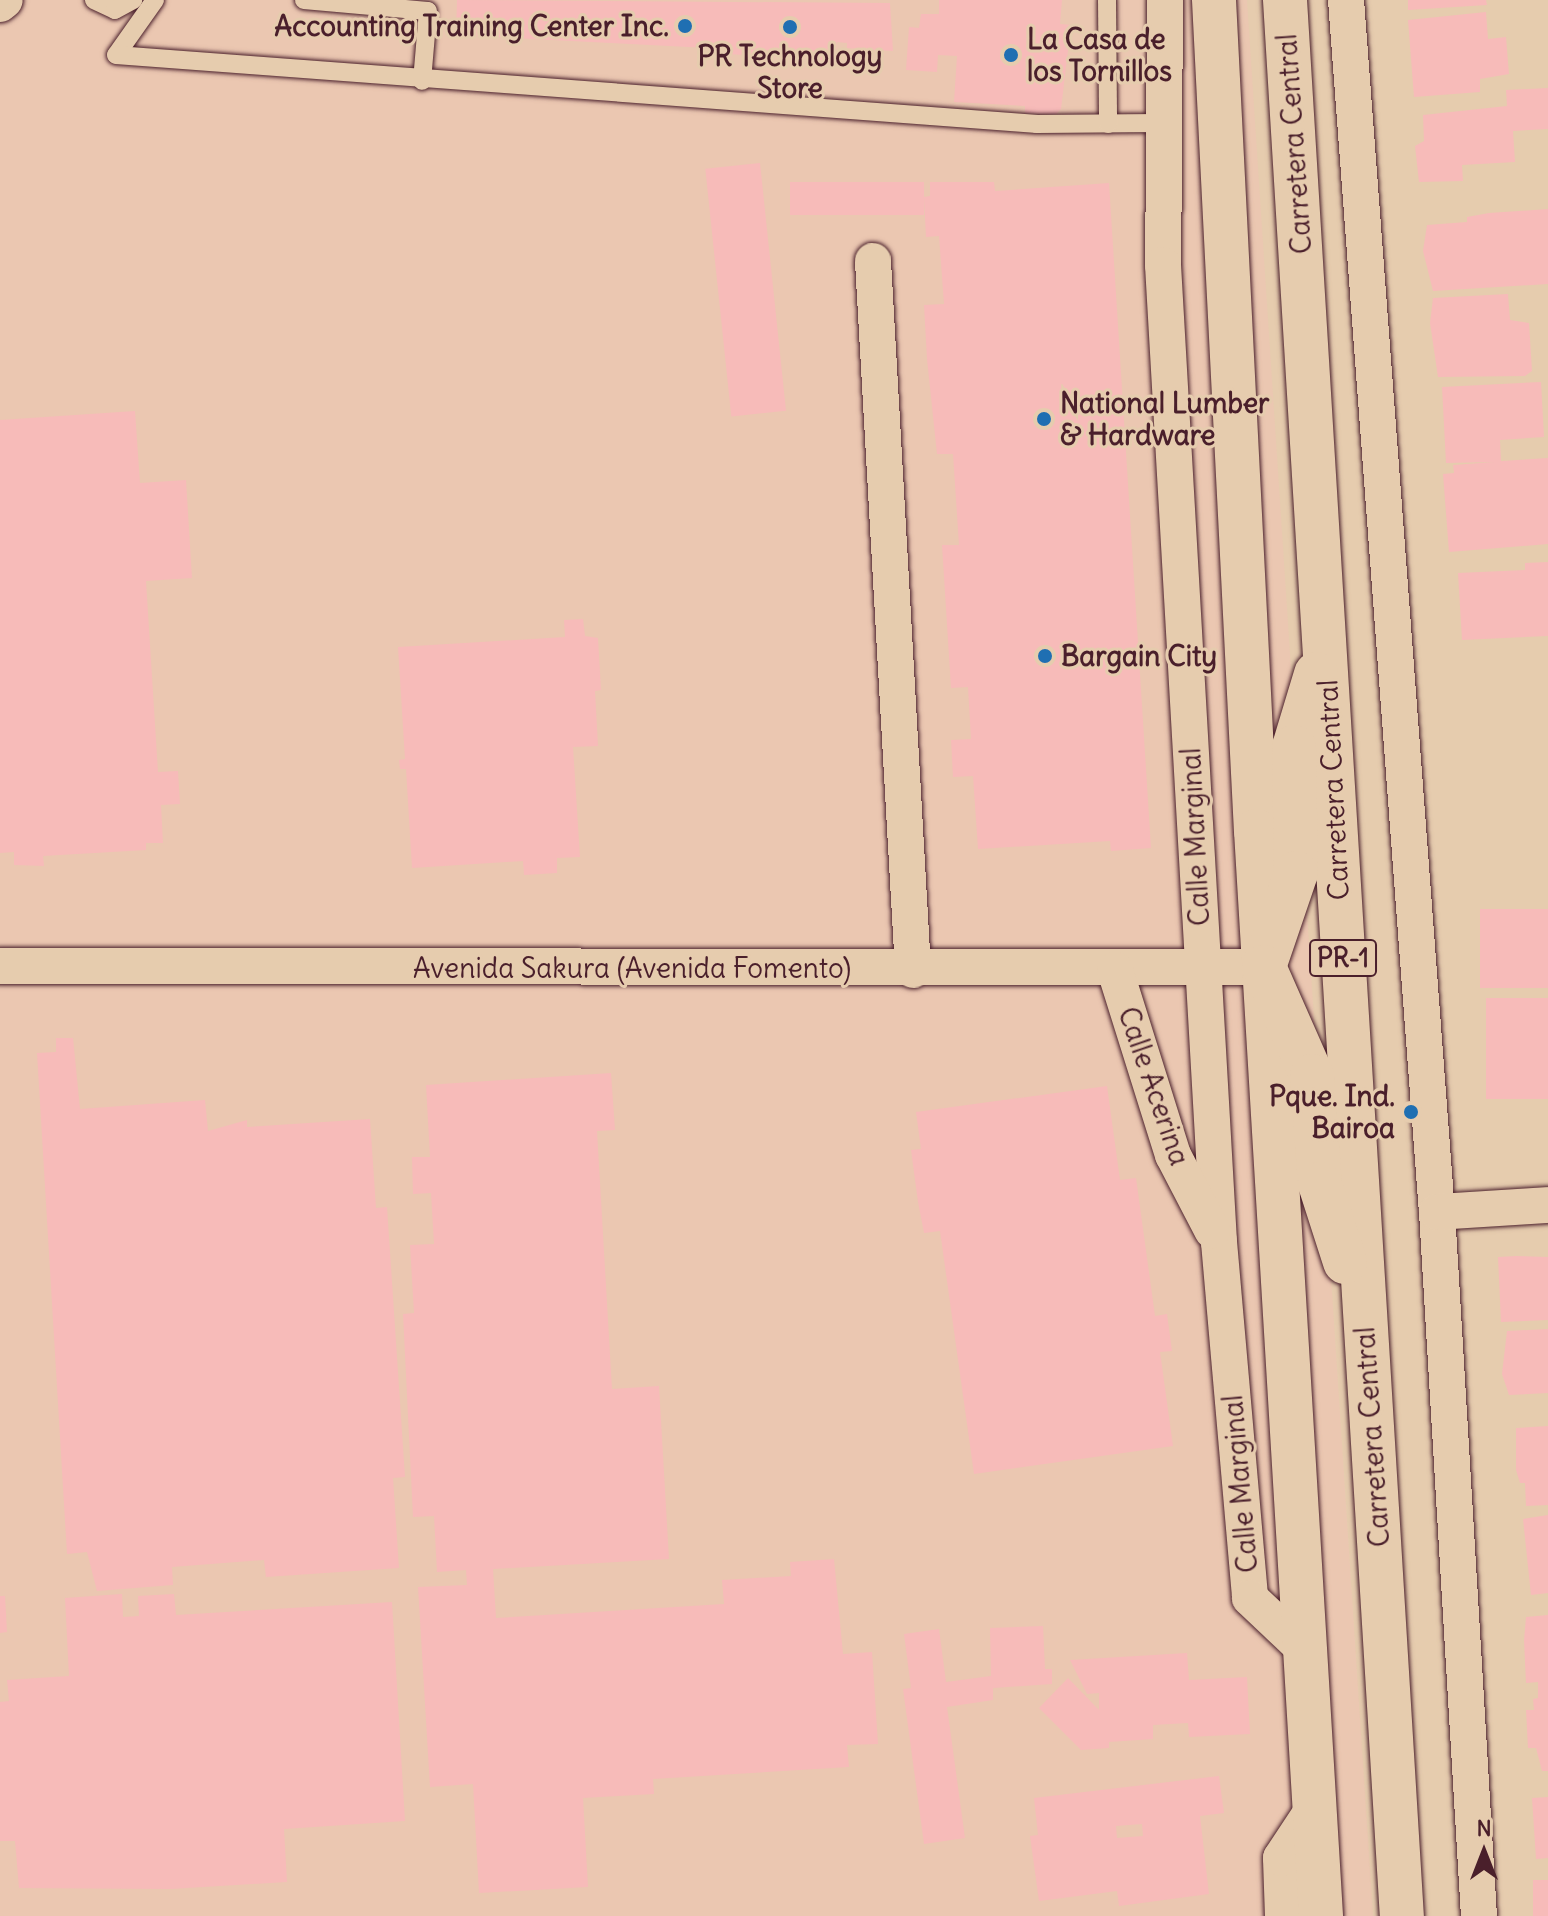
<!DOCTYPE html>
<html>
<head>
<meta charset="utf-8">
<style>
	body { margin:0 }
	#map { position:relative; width:1548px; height:1916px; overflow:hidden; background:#e6ccae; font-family:Delius,sans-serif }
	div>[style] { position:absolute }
	.built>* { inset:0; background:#ebc7b1 }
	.building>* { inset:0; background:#f7bbb9; transform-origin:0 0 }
	.roads { filter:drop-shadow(0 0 2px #4a1f2b) drop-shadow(0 0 2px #4a1f2b) }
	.lane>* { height:18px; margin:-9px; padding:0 9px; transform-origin:9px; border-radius:9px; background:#e6ccae }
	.street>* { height:36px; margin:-18px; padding:0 18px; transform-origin:18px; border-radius:18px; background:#e6ccae }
	.primary>* { height:44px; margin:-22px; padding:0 22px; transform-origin:22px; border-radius:22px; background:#e6ccae }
	.dots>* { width:22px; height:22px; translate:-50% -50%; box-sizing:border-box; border:4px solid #e6ccae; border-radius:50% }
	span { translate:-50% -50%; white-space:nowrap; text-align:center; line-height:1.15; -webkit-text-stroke:6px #e6ccae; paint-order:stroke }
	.shield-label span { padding:2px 6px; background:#e6ccae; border:2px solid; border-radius:6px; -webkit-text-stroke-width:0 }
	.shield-label { font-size:26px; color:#4a1f2b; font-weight:700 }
	.poi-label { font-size:28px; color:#4a1f2b; font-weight:700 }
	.right { translate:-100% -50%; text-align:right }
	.left { translate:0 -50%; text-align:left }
	.street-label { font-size:28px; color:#4a1f2b }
	.north { position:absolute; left:1444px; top:1812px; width:80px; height:80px; -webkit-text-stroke:6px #e6ccae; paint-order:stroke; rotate:0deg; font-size:22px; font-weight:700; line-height:32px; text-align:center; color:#4a1f2b }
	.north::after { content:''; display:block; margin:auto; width:28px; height:36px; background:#4a1f2b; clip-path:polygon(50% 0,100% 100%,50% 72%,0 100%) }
</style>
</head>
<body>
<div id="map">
	<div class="built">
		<div style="clip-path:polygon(22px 0,1247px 0,1373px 1916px,0 1916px,0 15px)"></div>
	</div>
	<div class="building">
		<div style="clip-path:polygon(457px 0,890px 3px,893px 51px,847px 48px,847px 43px,837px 42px,837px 61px,728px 54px,728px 49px,456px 35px)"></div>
		<div style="clip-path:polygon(939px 0,1062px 0,1060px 24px,1071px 25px,1061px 109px,1056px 114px,1025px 113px,1025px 106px,954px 102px,957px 56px,938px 55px,937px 72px,906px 70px,909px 27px,919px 28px,921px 14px,939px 14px)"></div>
		<div style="clip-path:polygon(1408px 0,1486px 0,1487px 5px,1408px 10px)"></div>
		<div style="clip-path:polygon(1486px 12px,1488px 39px,1506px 37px,1509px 74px,1480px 79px,1480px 92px,1414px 97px,1408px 20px)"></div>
		<div style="clip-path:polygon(1548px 88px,1548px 129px,1513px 131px,1515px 162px,1462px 165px,1463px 181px,1419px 182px,1415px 146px,1424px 141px,1423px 115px,1507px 106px,1506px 90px)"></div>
		<div style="left:760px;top:163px;width:249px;height:55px;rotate:84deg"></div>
		<div style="left:790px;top:182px;width:134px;height:33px"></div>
		<div style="clip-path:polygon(930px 182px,994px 182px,995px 191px,1109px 183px,1151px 848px,1111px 851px,1110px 841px,978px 849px,973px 776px,953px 777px,951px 740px,971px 739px,968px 687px,951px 688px,942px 545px,959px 545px,953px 454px,937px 454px,927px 359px,924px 305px,944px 304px,939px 236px,926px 237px,924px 197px,930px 196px)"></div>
		<div style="clip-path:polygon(1548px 209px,1548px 284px,1433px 291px,1423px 251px,1427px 225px,1467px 222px,1467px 217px,1489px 213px)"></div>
		<div style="clip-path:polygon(1508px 294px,1510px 320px,1529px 323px,1532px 371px,1525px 376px,1438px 377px,1430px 323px,1433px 298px)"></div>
		<div style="clip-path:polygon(1541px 382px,1544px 437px,1500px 440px,1501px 461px,1548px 458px,1548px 544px,1449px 552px,1443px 474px,1454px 473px,1453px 465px,1494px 462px,1446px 463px,1442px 387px)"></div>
		<div style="clip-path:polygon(135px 411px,140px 483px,186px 480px,192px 578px,146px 581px,158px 772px,178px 771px,180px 804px,161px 805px,163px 843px,146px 843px,146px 850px,43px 856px,44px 866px,14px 865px,14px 852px,0 853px,0 420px)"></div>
		<div style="clip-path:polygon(1548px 562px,1548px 636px,1462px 640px,1458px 573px,1525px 570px,1525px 563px)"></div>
		<div style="clip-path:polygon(583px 619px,585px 636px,598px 638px,601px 690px,595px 691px,598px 746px,573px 747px,580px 857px,557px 858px,557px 873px,524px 875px,523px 861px,412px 868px,406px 769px,400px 769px,399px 760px,405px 759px,398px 647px,565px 637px,564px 620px)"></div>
		<div style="left:1548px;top:909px;width:79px;height:68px;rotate:90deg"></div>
		<div style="left:1548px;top:998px;width:101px;height:62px;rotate:90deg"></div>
		<div style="clip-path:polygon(56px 1038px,73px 1038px,80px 1109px,205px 1100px,208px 1131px,247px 1120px,247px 1127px,370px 1119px,376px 1208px,387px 1207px,405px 1477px,393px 1478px,399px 1568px,266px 1577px,264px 1560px,172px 1567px,173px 1585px,97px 1591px,87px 1552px,67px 1554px,37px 1053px,56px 1052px)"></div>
		<div style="clip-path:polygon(611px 1073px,615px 1130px,597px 1131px,612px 1389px,659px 1386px,669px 1559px,493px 1569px,496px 1618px,724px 1604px,722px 1580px,791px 1576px,790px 1562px,834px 1559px,843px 1654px,872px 1652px,878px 1744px,847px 1745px,849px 1767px,653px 1779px,654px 1794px,583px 1798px,588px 1887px,479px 1893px,473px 1784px,430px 1787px,418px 1587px,467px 1585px,466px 1570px,437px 1572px,434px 1516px,413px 1517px,403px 1314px,414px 1313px,410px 1245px,434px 1244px,431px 1193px,413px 1194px,412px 1157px,430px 1157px,426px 1085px)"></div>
		<div style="clip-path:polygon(1107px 1086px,1120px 1180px,1136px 1178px,1155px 1316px,1167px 1314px,1172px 1351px,1160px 1352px,1173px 1446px,974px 1474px,940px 1231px,924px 1233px,918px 1202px,911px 1150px,921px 1149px,916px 1112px)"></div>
		<div style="clip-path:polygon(1516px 1256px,1548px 1257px,1548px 1320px,1501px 1322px,1498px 1257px)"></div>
		<div style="clip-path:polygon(1548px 1329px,1548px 1393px,1509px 1395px,1502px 1374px,1507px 1331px)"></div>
		<div style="clip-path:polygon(1548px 1426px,1548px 1505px,1526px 1506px,1525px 1483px,1520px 1483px,1516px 1470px,1516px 1428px)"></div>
		<div style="clip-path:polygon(1548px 1515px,1548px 1593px,1531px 1595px,1523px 1519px)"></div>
		<div style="clip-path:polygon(122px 1594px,123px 1617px,139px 1616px,138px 1596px,174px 1594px,176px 1615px,392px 1602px,405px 1821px,284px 1829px,287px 1882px,171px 1889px,19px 1888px,15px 1841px,0 1841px,0 1702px,9px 1701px,7px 1680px,69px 1676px,65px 1598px)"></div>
		<div style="clip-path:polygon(0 1596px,5px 1596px,7px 1632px,0 1633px)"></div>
		<div style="clip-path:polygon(1548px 1615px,1548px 1771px,1542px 1771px,1536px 1748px,1528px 1748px,1526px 1710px,1534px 1710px,1533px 1699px,1538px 1698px,1538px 1682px,1526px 1683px,1524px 1640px,1526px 1617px)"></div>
		<div style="clip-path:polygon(1043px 1626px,1045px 1669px,1052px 1669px,1052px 1684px,993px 1688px,993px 1700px,947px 1707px,965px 1838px,924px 1844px,903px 1689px,911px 1688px,904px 1634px,939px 1629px,946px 1682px,991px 1676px,990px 1628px)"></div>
		<div style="clip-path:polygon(1187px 1653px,1189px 1680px,1247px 1677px,1250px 1734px,1189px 1737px,1188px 1723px,1153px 1725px,1153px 1739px,1109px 1742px,1109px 1748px,1081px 1750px,1039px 1708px,1068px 1678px,1099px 1710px,1099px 1693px,1087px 1694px,1070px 1660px)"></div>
		<div style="clip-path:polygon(evenodd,1219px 1776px,1224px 1813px,1200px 1816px,1209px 1894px,1119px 1906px,1117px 1891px,1039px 1901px,1030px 1836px,1038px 1835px,1034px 1798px,1219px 1776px,1142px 1824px,1143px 1836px,1117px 1838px,1116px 1826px,1142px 1824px)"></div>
		<div style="clip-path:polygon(1548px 1797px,1548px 1858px,1536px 1859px,1532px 1798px)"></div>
		<div style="left:1533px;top:1880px;width:15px;height:36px"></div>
	</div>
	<div class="roads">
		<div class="lane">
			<div style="left:94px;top:0;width:23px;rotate:25deg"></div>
			<div style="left:115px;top:10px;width:21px;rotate:-29deg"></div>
			<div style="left:155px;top:0;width:67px;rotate:125.3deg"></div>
			<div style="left:116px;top:55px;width:924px;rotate:4.28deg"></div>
			<div style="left:1037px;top:124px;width:127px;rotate:-0.5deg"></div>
			<div style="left:304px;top:0;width:124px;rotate:5.1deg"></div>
			<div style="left:428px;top:11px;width:70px;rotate:94.9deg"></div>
			<div style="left:1107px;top:0;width:124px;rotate:89.5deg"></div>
		</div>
		<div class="street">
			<div style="left:1165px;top:0;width:265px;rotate:90.4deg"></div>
			<div style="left:1163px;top:265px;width:979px;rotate:86.72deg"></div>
			<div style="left:1219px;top:1242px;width:357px;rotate:85deg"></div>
			<div style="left:1250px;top:1598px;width:76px;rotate:43.4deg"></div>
			<div style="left:1346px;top:0;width:1215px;rotate:85.71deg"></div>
			<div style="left:1437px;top:1212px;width:705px;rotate:86.59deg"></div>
			<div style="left:0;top:4px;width:6px;rotate:-39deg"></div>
			<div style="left:873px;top:261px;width:710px;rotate:86.77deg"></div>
			<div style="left:0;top:966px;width:1264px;rotate:0.05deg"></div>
			<div style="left:1115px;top:970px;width:194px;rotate:72.6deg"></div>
			<div style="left:1173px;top:1155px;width:85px;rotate:62.5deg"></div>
			<div style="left:1437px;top:1212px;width:111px;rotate:-3.6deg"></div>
			<div style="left:1283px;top:1916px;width:58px;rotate:-92deg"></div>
			<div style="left:1281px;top:1858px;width:60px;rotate:-56.6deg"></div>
		</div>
		<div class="primary">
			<div style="left:1214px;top:0;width:832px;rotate:87.11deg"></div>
			<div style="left:1256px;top:831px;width:1087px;rotate:86.57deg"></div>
			<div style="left:1285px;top:0;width:1920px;rotate:86.51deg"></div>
			<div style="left:1316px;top:674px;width:76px;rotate:106.8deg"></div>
			<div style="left:1294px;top:747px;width:126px;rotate:89.1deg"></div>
			<div style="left:1296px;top:873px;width:99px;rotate:108.8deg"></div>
			<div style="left:1264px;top:967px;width:119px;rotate:66.2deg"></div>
			<div style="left:1312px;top:1076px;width:108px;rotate:85.8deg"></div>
			<div style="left:1320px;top:1184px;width:82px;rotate:72.2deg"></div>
		</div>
	</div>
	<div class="dots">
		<div style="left:685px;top:26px;background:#1f6fb2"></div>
		<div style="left:790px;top:27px;background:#1f6fb2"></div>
		<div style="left:1011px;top:55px;background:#1f6fb2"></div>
		<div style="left:1044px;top:419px;background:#1f6fb2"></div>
		<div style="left:1045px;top:656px;background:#1f6fb2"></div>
		<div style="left:1411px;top:1112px;background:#1f6fb2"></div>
	</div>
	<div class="shield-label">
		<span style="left:1343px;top:958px">PR-1</span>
	</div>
	<div class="poi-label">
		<span class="right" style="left:669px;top:26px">Accounting Training Center Inc.</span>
		<span class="left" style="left:1027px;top:55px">La Casa de<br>los Tornillos</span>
		<span style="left:790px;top:72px">PR Technology<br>Store</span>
		<span class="left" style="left:1060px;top:419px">National Lumber<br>&amp; Hardware</span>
		<span class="left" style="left:1061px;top:656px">Bargain City</span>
		<span class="right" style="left:1395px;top:1112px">Pque. Ind.<br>Bairoa</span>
	</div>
	<div class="street-label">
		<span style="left:1294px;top:144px;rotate:-94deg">Carretera Central</span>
		<span style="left:1333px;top:790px;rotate:-93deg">Carretera Central</span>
		<span style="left:1195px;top:837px;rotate:-93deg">Calle Marginal</span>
		<span style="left:632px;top:968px">Avenida Sakura (Avenida Fomento)</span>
		<span style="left:1154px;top:1086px;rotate:71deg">Calle Acerina</span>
		<span style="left:1372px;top:1437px;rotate:-94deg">Carretera Central</span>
		<span style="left:1240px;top:1484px;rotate:-95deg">Calle Marginal</span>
	</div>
	<div class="north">N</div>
</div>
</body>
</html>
